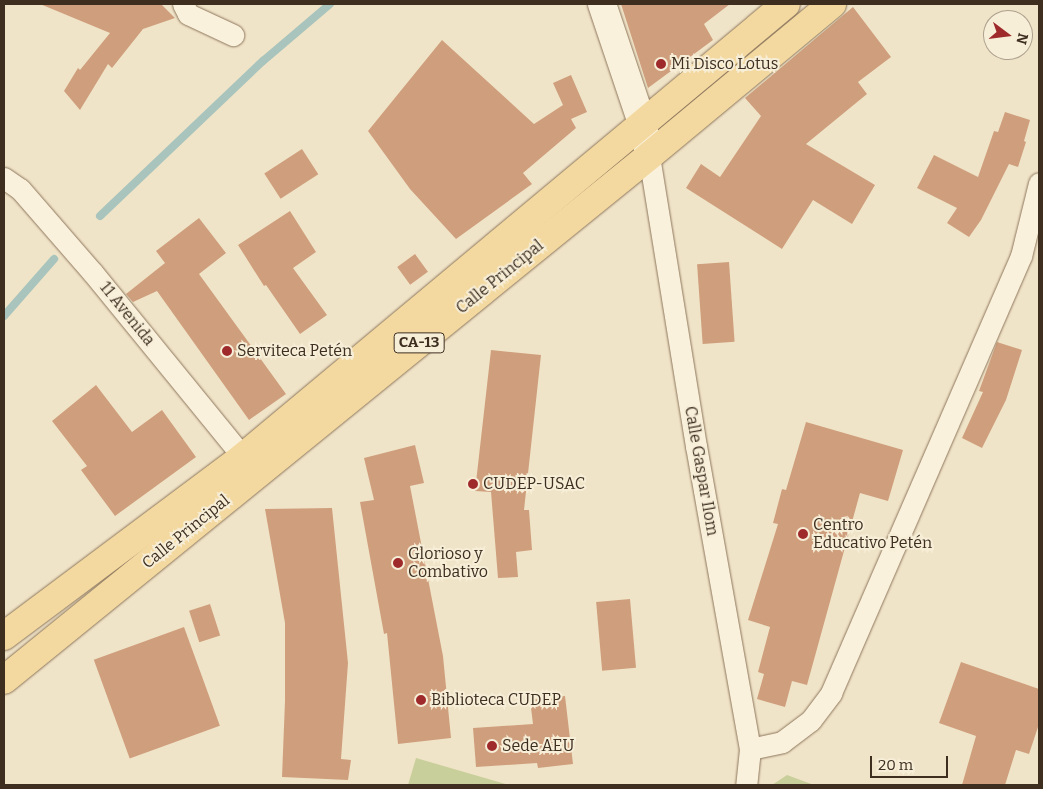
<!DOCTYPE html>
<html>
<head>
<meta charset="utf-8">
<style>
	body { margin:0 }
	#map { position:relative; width:1043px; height:789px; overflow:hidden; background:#f0e4c8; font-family:Bitter,serif }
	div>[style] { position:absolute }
	.green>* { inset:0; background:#c9cf9b }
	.stream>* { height:8px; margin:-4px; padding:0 4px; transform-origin:4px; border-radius:4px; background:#a9c4bc }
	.building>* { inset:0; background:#cf9f7d; transform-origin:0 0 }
	.roads { filter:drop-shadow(0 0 1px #8d765c) drop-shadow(0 0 1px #8d765c) }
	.street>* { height:21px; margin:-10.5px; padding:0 10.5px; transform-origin:10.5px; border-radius:10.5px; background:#faf1dc }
	.secondary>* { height:28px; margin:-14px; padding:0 14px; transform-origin:14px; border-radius:14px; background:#faf1dc }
	.primary>* { height:28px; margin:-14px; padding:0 14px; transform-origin:14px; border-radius:14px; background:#f3d9a0 }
	.dots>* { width:14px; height:14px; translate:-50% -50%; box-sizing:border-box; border:2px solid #f7eed8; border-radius:50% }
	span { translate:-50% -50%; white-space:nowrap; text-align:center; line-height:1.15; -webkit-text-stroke:4px #f7eed8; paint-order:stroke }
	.shield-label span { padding:1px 4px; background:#f7eed8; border:1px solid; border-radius:4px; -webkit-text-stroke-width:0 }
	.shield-label { font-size:15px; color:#3d2e20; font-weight:700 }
	.poi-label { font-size:16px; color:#3d2e20 }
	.left { translate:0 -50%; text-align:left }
	.street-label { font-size:16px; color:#3d2e20 }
	.frame { position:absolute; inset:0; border:5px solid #3d2e20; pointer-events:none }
	.north { position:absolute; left:983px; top:10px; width:50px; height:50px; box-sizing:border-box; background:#f7eed8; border:1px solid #ada18e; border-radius:50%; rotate:105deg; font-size:14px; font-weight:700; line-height:20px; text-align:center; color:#3d2e20 }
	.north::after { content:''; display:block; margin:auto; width:18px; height:22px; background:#9e2a2b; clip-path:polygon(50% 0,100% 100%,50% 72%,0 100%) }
	.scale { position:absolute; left:870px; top:756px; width:78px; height:22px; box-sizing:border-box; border:2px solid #3d2e20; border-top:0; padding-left:6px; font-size:15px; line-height:18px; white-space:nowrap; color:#3d2e20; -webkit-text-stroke:4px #f7eed8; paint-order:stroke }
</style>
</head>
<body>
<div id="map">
	<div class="green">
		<div style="clip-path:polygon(416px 758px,509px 785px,408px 785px)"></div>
		<div style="clip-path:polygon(787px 775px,814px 785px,772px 785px)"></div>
	</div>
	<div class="stream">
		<div style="left:100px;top:216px;width:225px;rotate:-43.6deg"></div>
		<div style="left:263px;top:61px;width:88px;rotate:-40.4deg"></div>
		<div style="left:4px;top:316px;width:76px;rotate:-48.7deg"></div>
	</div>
	<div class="building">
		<div style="clip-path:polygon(40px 4px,161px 4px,175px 18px,143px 29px,112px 68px,108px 64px,80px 110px,64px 91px,78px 68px,80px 70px,110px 33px)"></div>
		<div style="clip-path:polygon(621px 4px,730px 4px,704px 24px,713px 40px,648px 88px)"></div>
		<div style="clip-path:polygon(853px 7px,891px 57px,858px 82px,867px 94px,806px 144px,875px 185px,852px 224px,813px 200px,782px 249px,686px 188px,701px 164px,720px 177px,761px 116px,745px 98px)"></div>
		<div style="clip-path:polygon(442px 40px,534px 124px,563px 105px,553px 83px,571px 75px,587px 112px,571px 119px,576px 128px,523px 173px,532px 184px,456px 239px,410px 189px,368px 131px)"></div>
		<div style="clip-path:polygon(1005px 112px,1030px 120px,1024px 141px,1026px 142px,1018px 167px,1009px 164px,981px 220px,969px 237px,947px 223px,957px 208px,917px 188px,934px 155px,978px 177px,994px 131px,998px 132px)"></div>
		<div style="left:302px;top:149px;width:30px;height:45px;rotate:57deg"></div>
		<div style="clip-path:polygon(290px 211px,316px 252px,293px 268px,327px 315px,300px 334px,266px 285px,264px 286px,238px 245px)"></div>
		<div style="clip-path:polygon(199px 218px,226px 253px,199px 274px,286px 394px,249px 420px,157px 291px,133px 302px,126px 294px,165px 263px,156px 251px)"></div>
		<div style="left:415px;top:254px;width:22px;height:22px;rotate:54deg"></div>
		<div style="left:729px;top:262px;width:80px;height:32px;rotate:86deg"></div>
		<div style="clip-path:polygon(997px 342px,1022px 350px,1006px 400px,982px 448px,962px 438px,983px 392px,979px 391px)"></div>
		<div style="clip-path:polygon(491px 350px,541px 355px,524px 510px,529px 510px,532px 550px,516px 552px,518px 577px,498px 578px,491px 492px,475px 491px)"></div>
		<div style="clip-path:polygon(96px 385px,132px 432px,162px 410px,196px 457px,115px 516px,81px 470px,87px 466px,52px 421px)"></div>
		<div style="clip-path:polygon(806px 422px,903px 450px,888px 501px,860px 493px,807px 685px,792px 681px,785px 707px,757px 699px,764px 674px,758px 672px,770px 627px,748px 620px,778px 524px,773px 523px,782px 489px,786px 490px)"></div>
		<div style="clip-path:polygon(415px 445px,424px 483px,410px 486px,443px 656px,451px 738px,398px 744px,387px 633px,384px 634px,360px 502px,374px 500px,364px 458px)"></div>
		<div style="clip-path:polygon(332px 508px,348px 663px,341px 759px,351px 760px,348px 780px,282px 777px,285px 701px,285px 623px,265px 509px)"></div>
		<div style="left:630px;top:599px;width:69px;height:34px;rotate:85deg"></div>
		<div style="left:210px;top:604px;width:33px;height:22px;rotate:72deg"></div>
		<div style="left:184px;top:627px;width:105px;height:96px;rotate:70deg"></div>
		<div style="clip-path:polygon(961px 662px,1039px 689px,1039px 724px,1029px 754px,1016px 750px,1005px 785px,962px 785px,976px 736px,939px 723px)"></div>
		<div style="clip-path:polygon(565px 696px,573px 764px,538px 768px,537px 763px,476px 767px,473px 728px,533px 724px,530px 700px)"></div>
	</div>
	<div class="roads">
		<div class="street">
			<div style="left:183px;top:4px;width:11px;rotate:63deg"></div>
			<div style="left:188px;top:14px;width:50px;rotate:25deg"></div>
			<div style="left:649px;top:156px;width:294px;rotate:80.8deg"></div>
			<div style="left:696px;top:446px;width:308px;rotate:79.9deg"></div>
			<div style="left:750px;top:749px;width:36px;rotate:96deg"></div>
			<div style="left:4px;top:178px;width:19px;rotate:35deg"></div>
			<div style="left:20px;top:189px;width:111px;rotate:49deg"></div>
			<div style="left:93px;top:273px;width:237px;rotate:50.8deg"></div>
			<div style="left:750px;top:749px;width:33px;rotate:-12deg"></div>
			<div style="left:782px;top:742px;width:36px;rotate:-37deg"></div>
			<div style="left:811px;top:720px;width:34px;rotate:-53deg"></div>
			<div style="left:831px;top:693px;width:477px;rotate:-66.5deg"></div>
			<div style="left:1021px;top:256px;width:75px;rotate:-76.1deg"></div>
		</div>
		<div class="secondary">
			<div style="left:602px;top:4px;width:126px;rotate:71.4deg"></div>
			<div style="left:642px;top:123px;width:23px;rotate:77deg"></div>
		</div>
		<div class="primary">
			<div style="left:4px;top:636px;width:299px;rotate:-36.8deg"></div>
			<div style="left:243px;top:457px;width:707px;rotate:-39.84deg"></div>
			<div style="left:4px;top:680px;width:831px;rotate:-39.09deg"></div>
			<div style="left:649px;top:156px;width:238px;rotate:-39.7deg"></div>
		</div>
	</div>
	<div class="dots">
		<div style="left:661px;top:64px;background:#9e2a2b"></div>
		<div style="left:227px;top:351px;background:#9e2a2b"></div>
		<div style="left:473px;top:484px;background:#9e2a2b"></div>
		<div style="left:803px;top:534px;background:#9e2a2b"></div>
		<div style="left:398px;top:563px;background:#9e2a2b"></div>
		<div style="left:421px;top:700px;background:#9e2a2b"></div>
		<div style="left:492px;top:746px;background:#9e2a2b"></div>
	</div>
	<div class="shield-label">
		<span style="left:419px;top:343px">CA-13</span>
	</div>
	<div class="poi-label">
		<span class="left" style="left:671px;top:64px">Mi Disco Lotus</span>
		<span class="left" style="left:237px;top:351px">Serviteca Petén</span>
		<span class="left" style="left:483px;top:484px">CUDEP-USAC</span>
		<span class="left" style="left:813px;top:534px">Centro<br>Educativo Petén</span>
		<span class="left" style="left:408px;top:563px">Glorioso y<br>Combativo</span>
		<span class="left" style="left:431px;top:700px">Biblioteca CUDEP</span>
		<span class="left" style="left:502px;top:746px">Sede AEU</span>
	</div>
	<div class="street-label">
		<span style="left:500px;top:277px;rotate:-39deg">Calle Principal</span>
		<span style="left:127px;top:314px;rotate:51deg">11 Avenida</span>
		<span style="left:701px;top:471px;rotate:80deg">Calle Gaspar Ilom</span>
		<span style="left:186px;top:532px;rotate:-39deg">Calle Principal</span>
	</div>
	<div class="frame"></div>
	<div class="north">N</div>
	<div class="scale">20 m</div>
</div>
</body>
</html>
